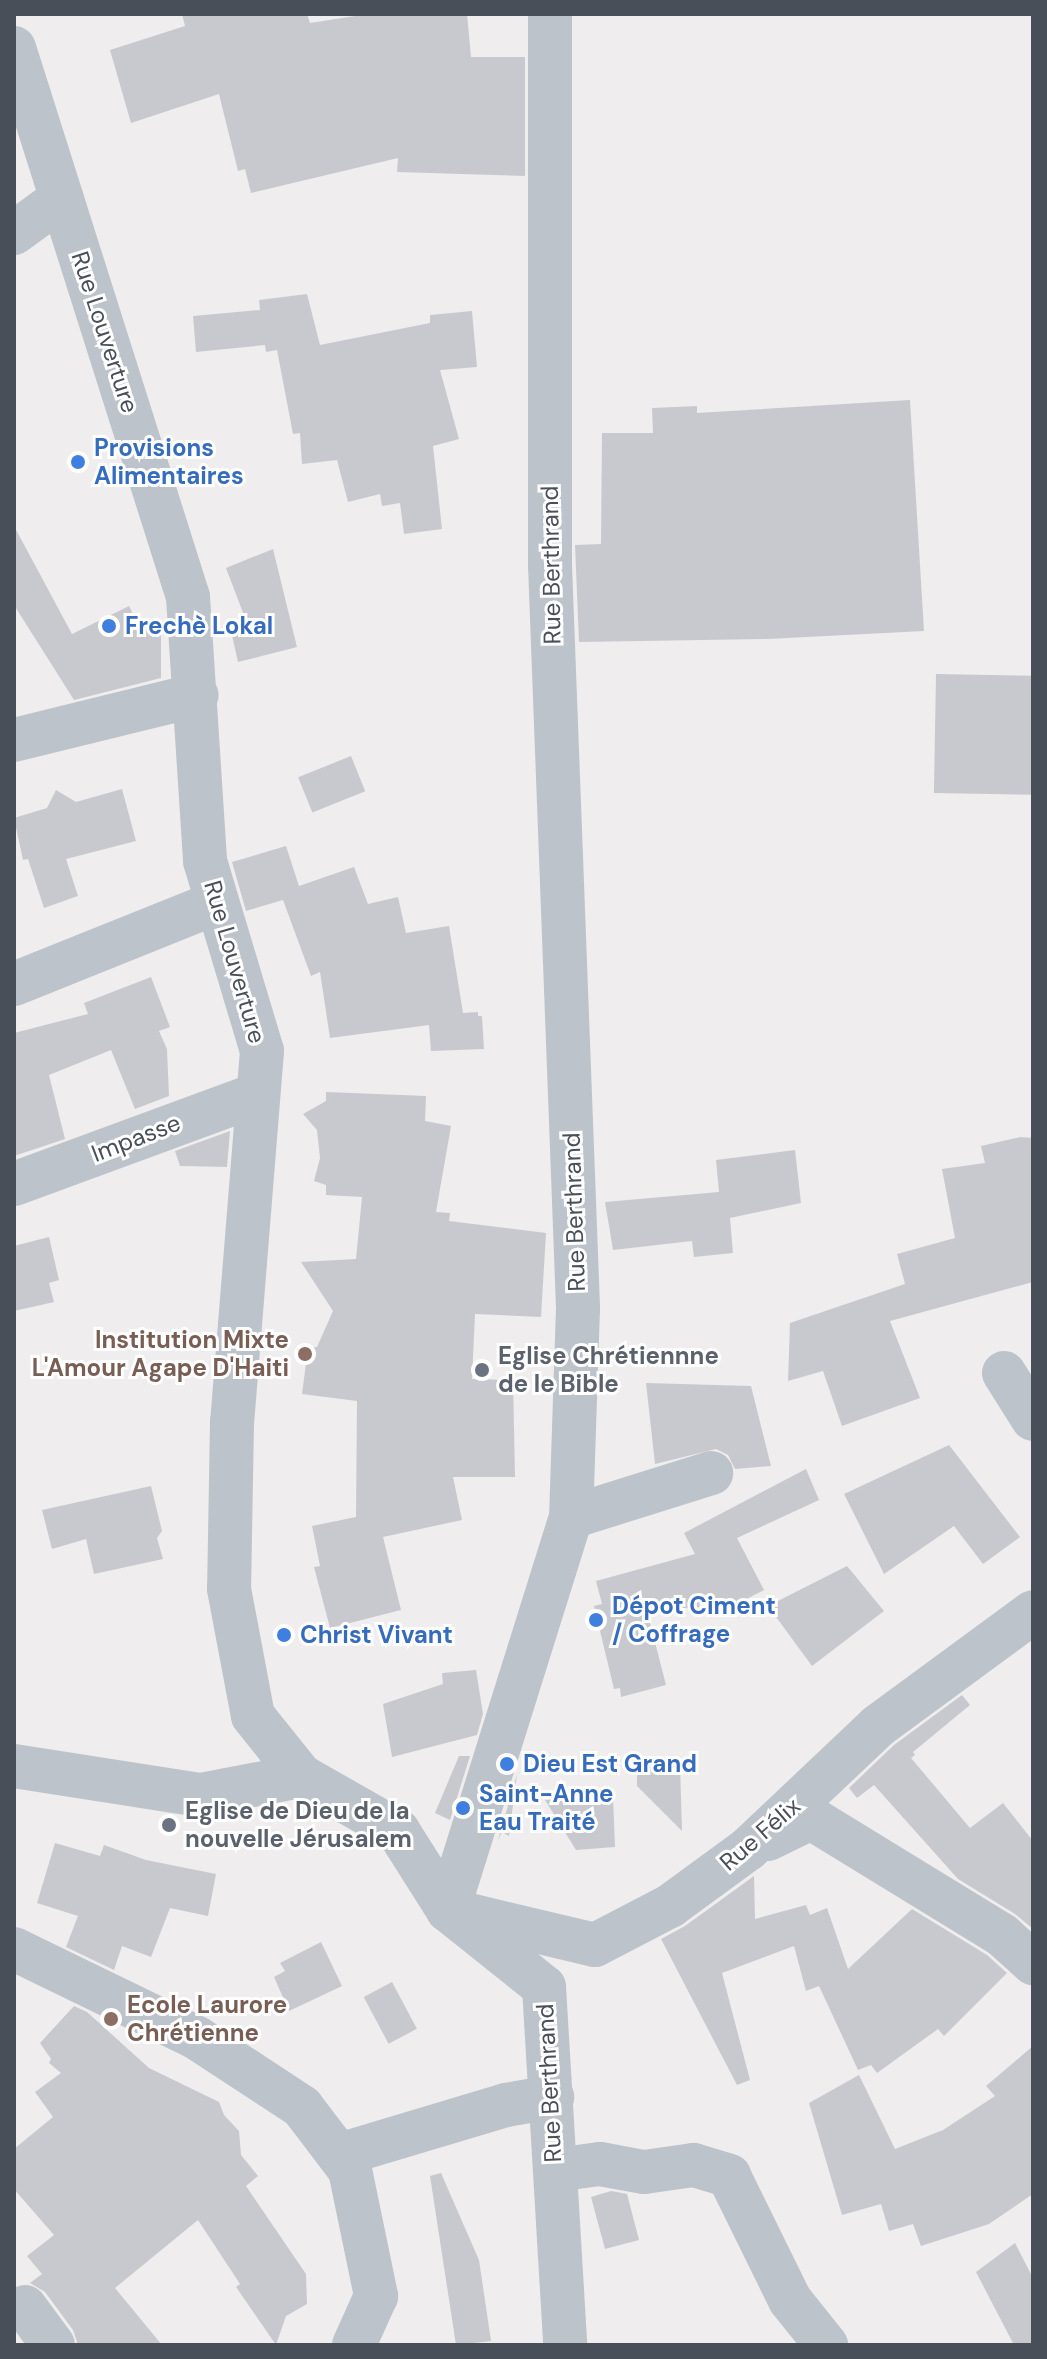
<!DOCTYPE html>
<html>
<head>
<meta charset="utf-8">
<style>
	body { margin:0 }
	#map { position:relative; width:1047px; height:2359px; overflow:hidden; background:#efeded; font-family:"DM Sans",sans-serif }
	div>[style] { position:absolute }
	.building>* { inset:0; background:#c8c9cf; transform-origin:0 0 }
	.minor>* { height:44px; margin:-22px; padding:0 22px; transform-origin:22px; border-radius:22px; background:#bdc3ca }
	.dots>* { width:22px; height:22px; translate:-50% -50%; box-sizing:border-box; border:4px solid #fff; border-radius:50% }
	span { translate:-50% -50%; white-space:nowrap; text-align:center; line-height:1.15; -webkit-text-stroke:6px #fff; paint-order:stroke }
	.street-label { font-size:24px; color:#484f58 }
	.shop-label { font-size:24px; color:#366cbe; font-weight:700 }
	.left { translate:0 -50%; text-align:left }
	.education-label { font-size:24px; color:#785e54; font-weight:700 }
	.right { translate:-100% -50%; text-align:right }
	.worship-label { font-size:24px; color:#5b616d; font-weight:700 }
	.frame { position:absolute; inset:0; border:16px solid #484f58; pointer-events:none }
</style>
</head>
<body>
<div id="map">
	<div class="building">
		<i style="clip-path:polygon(182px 14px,307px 14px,310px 23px,368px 14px,467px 14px,471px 57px,525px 57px,525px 176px,397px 172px,398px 158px,251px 193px,245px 169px,238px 171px,219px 94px,131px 123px,110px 50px,185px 26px)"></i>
		<i style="clip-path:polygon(307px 294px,320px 345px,430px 323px,430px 315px,472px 311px,477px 367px,440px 370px,459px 439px,433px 446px,442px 529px,404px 534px,400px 503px,382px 506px,380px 494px,348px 502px,337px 460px,302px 464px,300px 433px,293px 434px,277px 350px,266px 352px,265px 345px,196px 352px,193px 316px,260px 310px,259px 300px)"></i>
		<i style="clip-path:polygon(910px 400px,924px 631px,768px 639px,579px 642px,575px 545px,601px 544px,602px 433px,653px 433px,652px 408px,697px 406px,697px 413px)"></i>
		<i style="clip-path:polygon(14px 526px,72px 634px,129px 606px,135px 618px,161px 622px,161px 678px,74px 700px,14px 605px)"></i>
		<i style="clip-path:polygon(273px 549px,297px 647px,238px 662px,229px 622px,245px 618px,226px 568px)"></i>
		<i style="left:936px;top:674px;width:97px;height:119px;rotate:1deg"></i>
		<i style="left:351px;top:756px;width:38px;height:57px;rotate:68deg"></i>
		<i style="clip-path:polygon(122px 789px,136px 841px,66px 859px,78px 896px,44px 908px,28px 859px,23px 860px,14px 818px,47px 808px,56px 790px,76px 802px)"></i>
		<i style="clip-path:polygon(286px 846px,299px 886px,354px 867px,368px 904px,398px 897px,406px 933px,449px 926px,463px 1013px,478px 1012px,478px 1016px,482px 1016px,484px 1049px,431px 1051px,429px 1025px,330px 1038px,320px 972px,311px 976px,283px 900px,246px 911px,232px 862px)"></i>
		<i style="clip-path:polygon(151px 977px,170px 1027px,159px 1031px,167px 1049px,169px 1096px,135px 1109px,111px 1050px,49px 1075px,65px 1139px,14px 1156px,14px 1033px,88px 1014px,84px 1003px)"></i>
		<i style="clip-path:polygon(326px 1092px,426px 1096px,425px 1121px,451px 1126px,436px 1212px,450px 1213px,449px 1221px,546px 1233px,541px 1317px,475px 1314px,472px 1379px,513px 1380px,515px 1477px,453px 1477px,462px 1520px,383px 1537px,401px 1610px,330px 1628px,314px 1567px,320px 1566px,312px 1526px,356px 1517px,357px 1401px,302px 1394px,308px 1348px,317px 1347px,333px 1311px,301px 1262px,356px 1259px,362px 1197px,326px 1195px,326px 1185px,314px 1181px,320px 1158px,317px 1130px,303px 1114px,326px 1101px)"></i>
		<i style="clip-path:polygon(230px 1131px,227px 1167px,180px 1166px,175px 1151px)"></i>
		<i style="clip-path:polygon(1020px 1137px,1033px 1138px,1033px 1282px,890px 1321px,920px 1398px,842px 1426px,823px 1371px,788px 1381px,790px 1323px,905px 1284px,897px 1254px,955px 1238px,942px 1169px,985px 1163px,981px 1146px)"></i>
		<i style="clip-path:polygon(795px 1150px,801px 1203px,730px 1218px,733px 1253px,694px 1257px,692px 1241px,613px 1250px,605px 1202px,719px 1192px,716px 1160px)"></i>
		<i style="clip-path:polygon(49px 1237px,59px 1280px,49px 1283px,54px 1302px,14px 1311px,14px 1246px)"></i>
		<i style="clip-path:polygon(646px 1383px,751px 1386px,771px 1466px,735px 1469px,728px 1455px,716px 1449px,655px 1464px)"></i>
		<i style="clip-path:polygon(949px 1445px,1020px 1537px,983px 1564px,954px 1526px,884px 1574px,844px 1494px)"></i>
		<i style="clip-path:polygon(806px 1469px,819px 1500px,737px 1538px,764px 1590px,720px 1613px,717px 1606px,647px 1611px,666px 1685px,621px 1697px,620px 1688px,614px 1689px,594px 1606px,602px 1604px,596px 1581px,695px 1554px,684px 1533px)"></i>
		<i style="clip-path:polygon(151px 1486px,162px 1531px,157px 1538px,163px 1559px,94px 1574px,86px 1539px,52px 1549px,42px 1510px)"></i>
		<i style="clip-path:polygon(847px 1566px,884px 1611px,812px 1666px,768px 1606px)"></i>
		<i style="clip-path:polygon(476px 1670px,483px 1714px,477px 1735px,392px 1757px,383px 1704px,443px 1684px,442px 1673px)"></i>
		<i style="clip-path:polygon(962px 1695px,970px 1705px,913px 1752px,915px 1755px,911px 1758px,970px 1828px,1003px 1803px,1033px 1841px,1033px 1929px,1015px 1914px,958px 1879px,874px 1785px,857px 1798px,849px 1788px,894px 1745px)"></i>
		<i style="clip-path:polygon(459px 1756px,470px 1756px,450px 1820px,435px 1813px)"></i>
		<i style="clip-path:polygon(637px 1763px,680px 1764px,682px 1831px,637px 1786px)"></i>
		<i style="clip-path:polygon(517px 1774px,509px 1836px,502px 1832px,498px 1840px)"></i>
		<i style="clip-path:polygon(613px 1796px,615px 1847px,576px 1850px,545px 1800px)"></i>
		<i style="clip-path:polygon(55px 1843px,100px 1856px,104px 1845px,146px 1860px,216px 1874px,208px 1916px,170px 1908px,151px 1957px,122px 1946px,114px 1970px,66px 1947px,78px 1916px,37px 1903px)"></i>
		<i style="clip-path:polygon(754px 1876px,755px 1919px,806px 1905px,810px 1915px,827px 1908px,848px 1969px,912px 1909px,987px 1955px,1007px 1973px,944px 2036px,938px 2029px,877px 2073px,871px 2065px,858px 2070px,819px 1986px,806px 1991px,794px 1946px,722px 1973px,750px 2080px,737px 2085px,661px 1939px,685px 1926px)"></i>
		<i style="clip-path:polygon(321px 1942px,342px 1986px,289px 2011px,274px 1977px,285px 1971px,280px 1963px)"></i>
		<i style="left:392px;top:1982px;width:53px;height:32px;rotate:62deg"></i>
		<i style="clip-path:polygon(74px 2006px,87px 2012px,149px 2068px,219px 2102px,224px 2115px,239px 2131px,241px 2155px,258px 2176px,246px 2186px,306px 2274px,307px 2304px,286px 2316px,276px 2345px,236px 2287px,240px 2284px,198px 2220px,115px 2288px,162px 2345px,78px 2345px,73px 2330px,45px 2292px,30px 2283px,42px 2274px,27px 2256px,54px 2235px,14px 2189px,14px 2149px,53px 2117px,35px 2092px,61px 2073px,49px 2063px,51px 2059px,40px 2043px)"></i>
		<i style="clip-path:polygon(1033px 2046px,1033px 2194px,989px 2224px,921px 2246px,913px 2224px,889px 2231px,881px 2204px,842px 2215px,809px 2103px,859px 2075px,895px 2149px,943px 2130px,995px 2096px,986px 2086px)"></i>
		<i style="clip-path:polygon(441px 2173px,479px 2260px,491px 2341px,456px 2345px,430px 2176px)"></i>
		<i style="clip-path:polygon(611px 2191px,627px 2194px,639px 2240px,605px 2249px,591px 2197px)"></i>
		<i style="clip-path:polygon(1015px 2243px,1033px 2278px,1033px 2345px,1014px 2345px,976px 2272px)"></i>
	</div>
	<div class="minor">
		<i style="left:550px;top:14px;width:551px;rotate:90deg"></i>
		<i style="left:550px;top:565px;width:744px;rotate:87.84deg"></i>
		<i style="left:578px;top:1308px;width:209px;rotate:91.9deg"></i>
		<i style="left:571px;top:1517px;width:412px;rotate:107.4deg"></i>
		<i style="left:448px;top:1910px;width:123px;rotate:38.7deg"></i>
		<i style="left:544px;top:1987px;width:359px;rotate:86.6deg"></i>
		<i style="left:14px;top:48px;width:576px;rotate:72.41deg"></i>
		<i style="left:188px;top:597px;width:265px;rotate:86.3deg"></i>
		<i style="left:205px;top:861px;width:198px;rotate:73.3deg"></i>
		<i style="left:262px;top:1051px;width:372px;rotate:94.6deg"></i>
		<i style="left:232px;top:1422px;width:167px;rotate:91deg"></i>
		<i style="left:229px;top:1589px;width:129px;rotate:79.3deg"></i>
		<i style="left:253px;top:1716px;width:77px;rotate:51.3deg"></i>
		<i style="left:301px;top:1776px;width:112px;rotate:29.6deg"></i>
		<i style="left:398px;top:1831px;width:93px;rotate:57.7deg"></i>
		<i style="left:448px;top:1910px;width:151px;rotate:13.4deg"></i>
		<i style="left:595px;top:1945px;width:85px;rotate:-27.5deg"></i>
		<i style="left:670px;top:1906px;width:97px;rotate:-36.2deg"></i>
		<i style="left:748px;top:1849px;width:179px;rotate:-43.4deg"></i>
		<i style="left:878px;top:1726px;width:192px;rotate:-36.3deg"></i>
		<i style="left:14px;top:233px;width:59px;rotate:-36.1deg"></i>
		<i style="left:14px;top:740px;width:188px;rotate:-13.8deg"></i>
		<i style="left:14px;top:984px;width:217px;rotate:-21.9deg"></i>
		<i style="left:14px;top:1184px;width:260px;rotate:-20.2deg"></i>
		<i style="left:1004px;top:1373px;width:54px;rotate:57.8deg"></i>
		<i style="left:571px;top:1517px;width:147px;rotate:-17.4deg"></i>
		<i style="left:14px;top:1766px;width:188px;rotate:8.9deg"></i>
		<i style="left:200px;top:1795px;width:103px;rotate:-10.7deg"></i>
		<i style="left:768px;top:1839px;width:48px;rotate:-26deg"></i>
		<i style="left:811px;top:1818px;width:224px;rotate:31.5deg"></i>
		<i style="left:1002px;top:1935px;width:42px;rotate:42.1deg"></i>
		<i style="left:14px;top:1949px;width:203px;rotate:25.9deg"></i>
		<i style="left:197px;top:2038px;width:126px;rotate:33.3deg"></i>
		<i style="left:302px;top:2107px;width:79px;rotate:52.7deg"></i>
		<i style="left:350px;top:2170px;width:129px;rotate:78.3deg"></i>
		<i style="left:376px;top:2296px;width:54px;rotate:114.2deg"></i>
		<i style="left:339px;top:2155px;width:174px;rotate:-16.7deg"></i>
		<i style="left:506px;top:2105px;width:47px;rotate:-9.9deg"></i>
		<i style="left:555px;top:2170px;width:45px;rotate:-7.6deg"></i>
		<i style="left:600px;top:2164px;width:45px;rotate:10.3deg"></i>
		<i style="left:644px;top:2172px;width:50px;rotate:-8deg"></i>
		<i style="left:694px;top:2165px;width:37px;rotate:17deg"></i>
		<i style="left:729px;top:2176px;width:138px;rotate:63.8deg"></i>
		<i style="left:790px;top:2300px;width:58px;rotate:51.3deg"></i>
		<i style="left:25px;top:2307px;width:47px;rotate:53.6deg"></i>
	</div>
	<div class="dots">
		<i style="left:78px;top:462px;background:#3f7fe0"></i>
		<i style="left:109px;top:626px;background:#3f7fe0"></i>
		<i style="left:305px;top:1354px;background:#8d6e63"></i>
		<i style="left:482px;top:1370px;background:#6b7280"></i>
		<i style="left:596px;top:1620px;background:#3f7fe0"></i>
		<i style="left:284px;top:1635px;background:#3f7fe0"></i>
		<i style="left:507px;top:1764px;background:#3f7fe0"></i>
		<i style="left:463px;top:1808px;background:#3f7fe0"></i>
		<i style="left:169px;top:1825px;background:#6b7280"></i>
		<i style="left:111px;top:2019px;background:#8d6e63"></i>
	</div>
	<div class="street-label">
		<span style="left:105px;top:332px;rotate:72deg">Rue Louverture</span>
		<span style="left:551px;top:565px;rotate:-91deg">Rue Berthrand</span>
		<span style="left:235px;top:962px;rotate:74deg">Rue Louverture</span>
		<span style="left:136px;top:1138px;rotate:-21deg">Impasse</span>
		<span style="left:574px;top:1212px;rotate:-92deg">Rue Berthrand</span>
		<span style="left:760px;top:1834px;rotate:-41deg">Rue Félix</span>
		<span style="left:549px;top:2083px;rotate:-93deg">Rue Berthrand</span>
	</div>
	<div class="shop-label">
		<span class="left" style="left:94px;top:462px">Provisions<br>Alimentaires</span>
		<span class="left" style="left:125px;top:626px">Frechè Lokal</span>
		<span class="left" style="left:612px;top:1620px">Dépot Ciment<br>/ Coffrage</span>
		<span class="left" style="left:300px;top:1635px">Christ Vivant</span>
		<span class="left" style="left:523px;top:1764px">Dieu Est Grand</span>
		<span class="left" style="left:479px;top:1808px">Saint-Anne<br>Eau Traité</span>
	</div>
	<div class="education-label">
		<span class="right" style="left:289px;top:1354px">Institution Mixte<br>L'Amour Agape D'Haiti</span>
		<span class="left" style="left:127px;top:2019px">Ecole Laurore<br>Chrétienne</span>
	</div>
	<div class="worship-label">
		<span class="left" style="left:498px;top:1370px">Eglise Chrétiennne<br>de le Bible</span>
		<span class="left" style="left:185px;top:1825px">Eglise de Dieu de la<br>nouvelle Jérusalem</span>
	</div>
	<div class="frame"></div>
</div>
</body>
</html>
